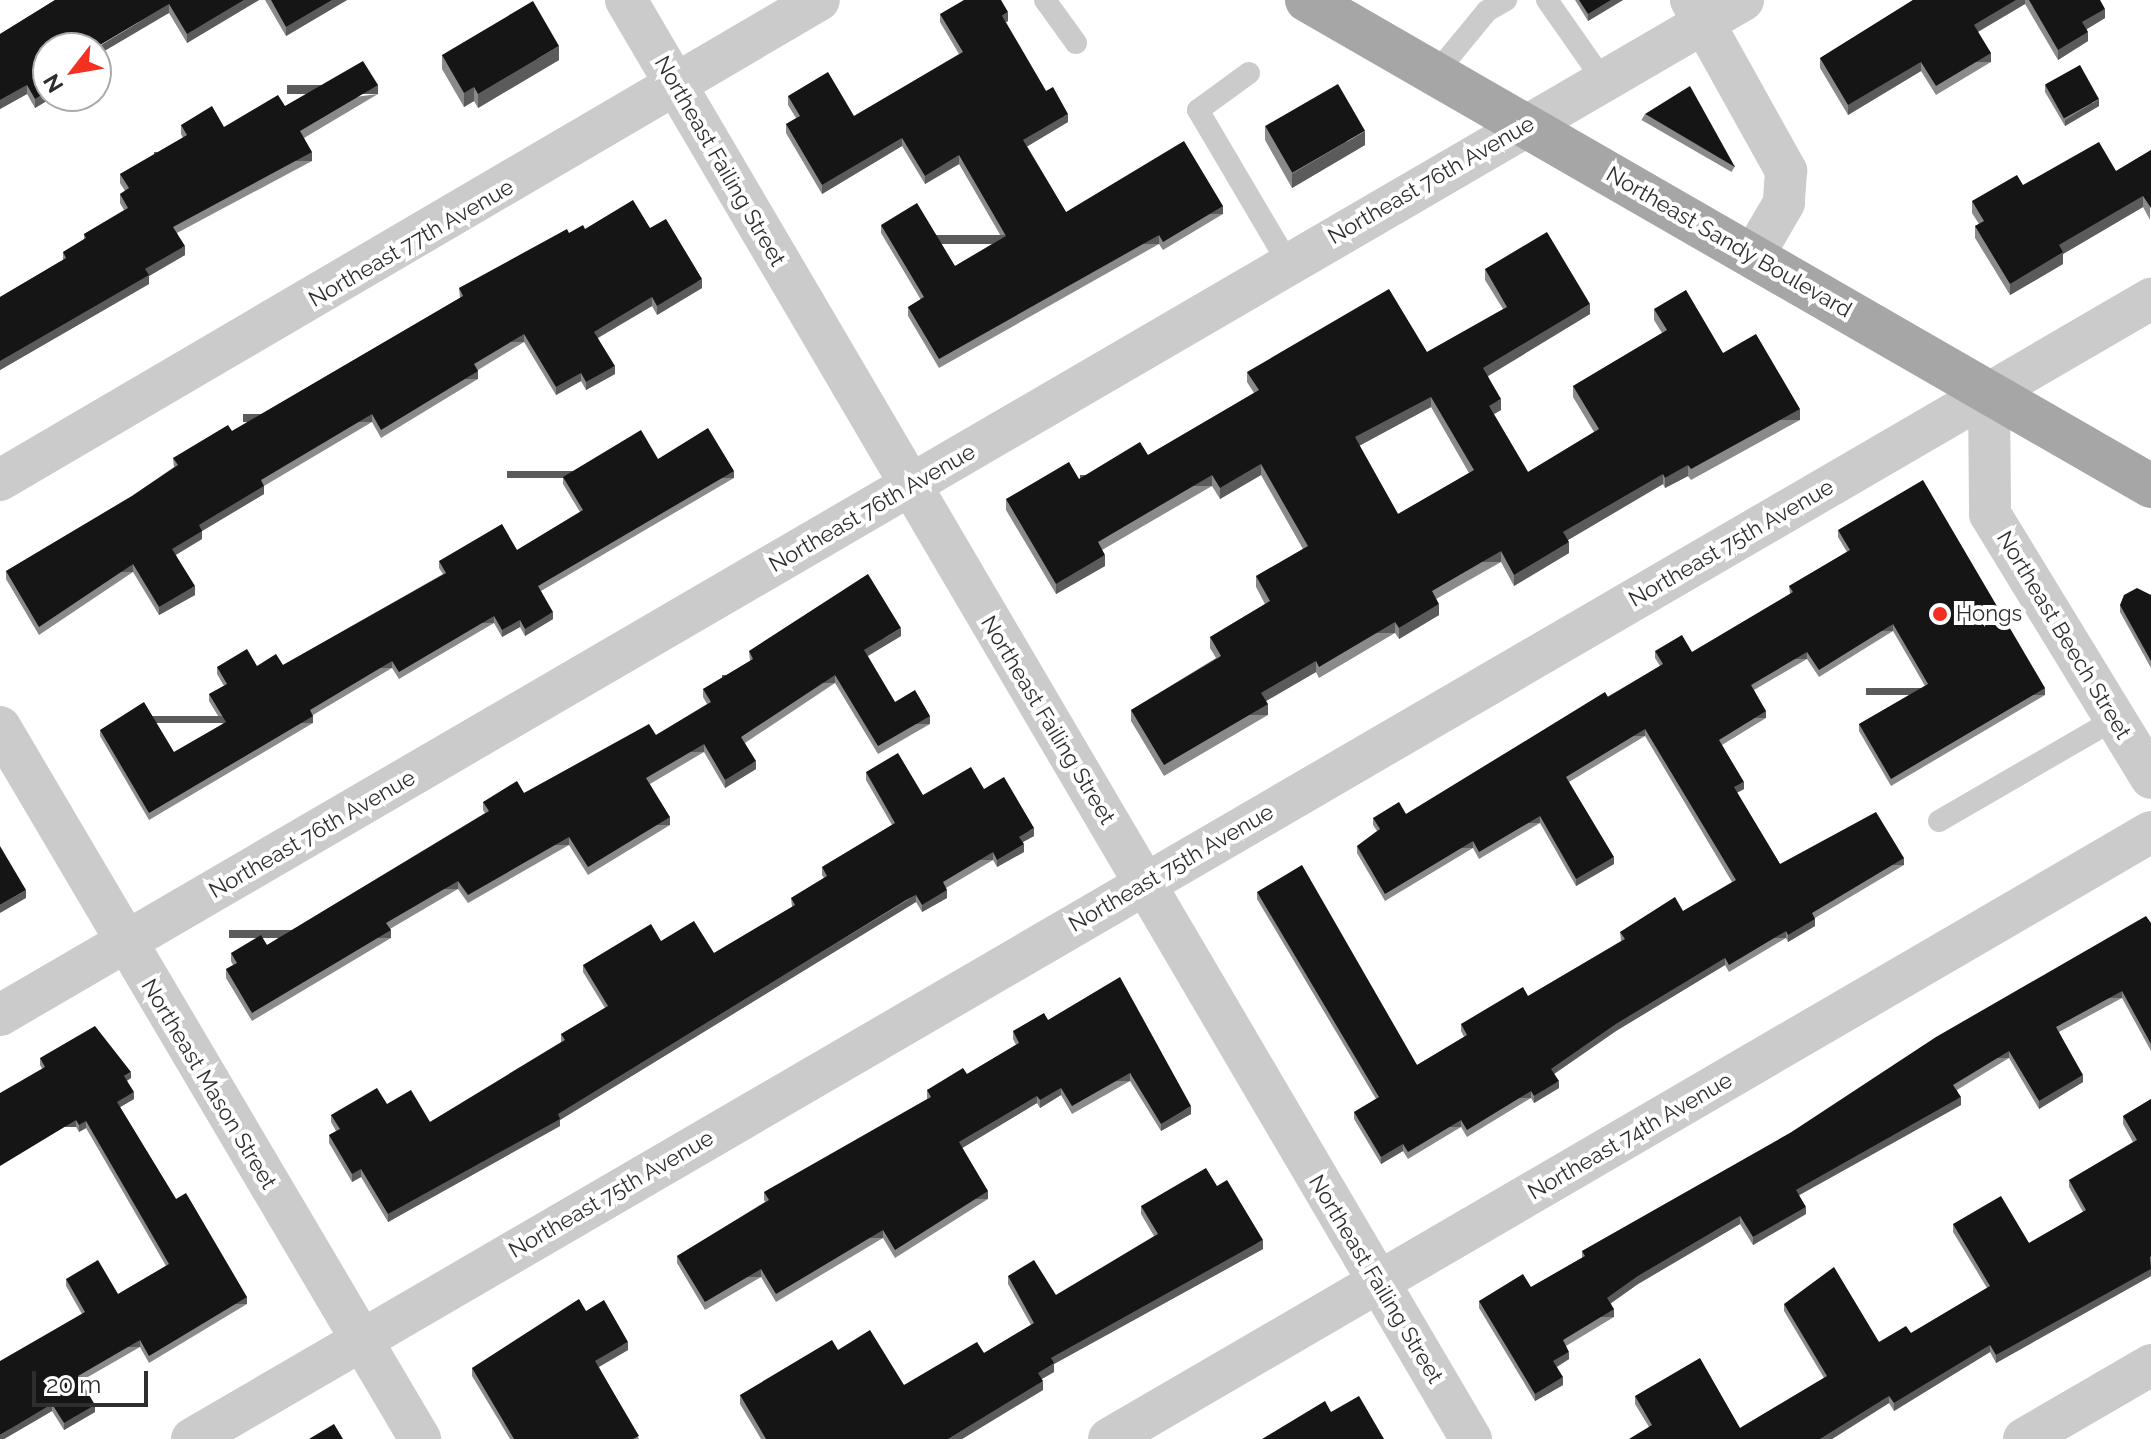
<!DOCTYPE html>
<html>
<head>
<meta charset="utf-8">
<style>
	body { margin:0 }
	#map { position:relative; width:2151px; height:1439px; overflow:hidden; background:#fff; font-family:Raleway,sans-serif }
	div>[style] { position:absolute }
	.lane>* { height:22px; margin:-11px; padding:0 11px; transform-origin:11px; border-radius:11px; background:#cbcbcb }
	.street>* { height:42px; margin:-21px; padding:0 21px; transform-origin:21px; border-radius:21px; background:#cbcbcb }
	.primary>* { height:44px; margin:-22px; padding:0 22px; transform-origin:22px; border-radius:22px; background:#a6a6a6 }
	.wall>* { inset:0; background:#8a8a8a; transform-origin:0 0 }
	.shaded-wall>* { inset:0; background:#5b5b5b; transform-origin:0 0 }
	.building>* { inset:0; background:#151515; transform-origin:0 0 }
	.dots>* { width:22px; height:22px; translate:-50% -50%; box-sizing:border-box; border:4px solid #fff; border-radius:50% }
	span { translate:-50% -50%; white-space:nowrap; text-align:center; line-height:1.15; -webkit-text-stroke:8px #fff; paint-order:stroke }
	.street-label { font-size:22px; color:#2e2e2e }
	.poi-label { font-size:22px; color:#2e2e2e }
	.left { translate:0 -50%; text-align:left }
	.north { position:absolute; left:32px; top:32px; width:80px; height:80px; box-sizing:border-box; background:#fff; border:2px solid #ababab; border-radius:50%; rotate:239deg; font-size:22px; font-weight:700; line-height:32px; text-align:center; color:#2e2e2e }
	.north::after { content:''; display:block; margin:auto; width:28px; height:36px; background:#f33022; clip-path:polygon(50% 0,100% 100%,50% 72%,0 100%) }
	.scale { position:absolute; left:32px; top:1371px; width:116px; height:36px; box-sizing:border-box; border:4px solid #2e2e2e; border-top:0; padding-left:10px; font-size:24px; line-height:28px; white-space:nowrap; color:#2e2e2e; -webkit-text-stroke:6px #fff; paint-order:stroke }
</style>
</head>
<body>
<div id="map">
	<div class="lane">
		<i style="left:1045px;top:0;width:53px;rotate:54.2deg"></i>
		<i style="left:1547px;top:0;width:98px;rotate:55deg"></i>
		<i style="left:1249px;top:73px;width:63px;rotate:144deg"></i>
		<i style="left:1198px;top:110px;width:178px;rotate:59.5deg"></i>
		<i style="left:1436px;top:73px;width:80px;rotate:-50.6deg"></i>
		<i style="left:1487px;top:11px;width:22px;rotate:-30deg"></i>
		<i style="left:1939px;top:821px;width:203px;rotate:-30.1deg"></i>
	</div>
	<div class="street">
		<i style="left:626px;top:0;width:1669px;rotate:59.58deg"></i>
		<i style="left:1691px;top:0;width:196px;rotate:60.9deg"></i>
		<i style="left:1786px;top:171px;width:32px;rotate:94deg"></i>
		<i style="left:1784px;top:203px;width:61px;rotate:120.3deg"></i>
		<i style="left:1989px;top:393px;width:121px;rotate:89.5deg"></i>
		<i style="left:1990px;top:514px;width:309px;rotate:58.6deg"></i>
		<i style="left:0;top:480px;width:949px;rotate:-30.37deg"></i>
		<i style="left:0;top:727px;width:827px;rotate:59.46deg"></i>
		<i style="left:0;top:1015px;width:2017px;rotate:-30.21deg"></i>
		<i style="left:192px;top:1439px;width:2267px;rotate:-30.2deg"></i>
		<i style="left:1109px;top:1439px;width:1206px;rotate:-30.22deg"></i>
		<i style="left:2024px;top:1439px;width:147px;rotate:-30.2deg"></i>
	</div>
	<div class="primary">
		<i style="left:1307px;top:0;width:974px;rotate:29.93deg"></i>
	</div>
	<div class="wall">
		<i style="clip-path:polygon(55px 0,259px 0,187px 43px,169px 13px,48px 48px,48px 96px,55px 96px,35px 108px,27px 94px,0 109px,0 34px)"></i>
		<i style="clip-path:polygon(265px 0,347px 0,286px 36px)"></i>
		<i style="clip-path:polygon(1575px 0,1623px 0,1588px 21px)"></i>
		<i style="clip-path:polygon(1913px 0,2100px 0,2105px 18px,2087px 29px,2088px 41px,2058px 60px,2025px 4px,1978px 32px,1991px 62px,1936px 95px,1921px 71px,1848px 115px,1820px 68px,1820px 58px)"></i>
		<i style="clip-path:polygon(940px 14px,1008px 21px,1006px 22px,1046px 91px,1068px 122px,1027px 146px,1066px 212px,1223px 214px,1163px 250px,1159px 244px,939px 368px,908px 316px,908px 307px,921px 300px,881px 233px,881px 225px,955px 266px,1002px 238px,959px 164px,925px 184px,902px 146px,822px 194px,786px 133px,786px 124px,796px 118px,788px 105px,788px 96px,854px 116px,959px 54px,940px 22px)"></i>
		<i style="clip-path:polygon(442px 55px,559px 60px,478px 108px,474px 101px,464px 107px,442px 69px)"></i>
		<i style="clip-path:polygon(2045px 85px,2099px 106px,2065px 126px,2045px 92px)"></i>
		<i style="clip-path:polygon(378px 94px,304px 138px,312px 161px,177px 233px,185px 255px,149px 276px,149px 284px,0 370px,0 297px,63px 260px,63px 252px,84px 239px,84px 234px,124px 210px,120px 203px,120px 194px,125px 191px,120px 183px,120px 174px,183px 138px,181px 134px,181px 125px,224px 127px,285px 106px)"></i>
		<i style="left:1645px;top:114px;width:104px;height:7px;rotate:30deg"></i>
		<i style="clip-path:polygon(1265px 126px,1365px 145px,1292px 188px,1265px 140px)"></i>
		<i style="clip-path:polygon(2151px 150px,2150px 220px,2143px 207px,2063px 254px,2063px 264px,2010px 295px,1975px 238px,1975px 226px,1979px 224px,1972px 213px,1972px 201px,2023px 185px,2116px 171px)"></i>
		<i style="clip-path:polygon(650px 228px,702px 288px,657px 315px,652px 306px,598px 338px,615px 374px,586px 390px,581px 381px,556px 395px,524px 342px,478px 370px,478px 379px,381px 438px,372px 422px,264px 486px,264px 494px,202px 531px,202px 539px,176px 555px,195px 595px,159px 615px,133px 572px,39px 635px,6px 579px,6px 571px,132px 496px,174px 467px,173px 458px,232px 431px,460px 298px,459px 288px,569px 233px,585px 229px)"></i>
		<i style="clip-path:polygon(evenodd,1485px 269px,1590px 314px,1488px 376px,1501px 410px,1494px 414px,1528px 472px,1594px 432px,1573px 397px,1573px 386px,1662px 333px,1654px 320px,1654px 309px,1723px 353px,1800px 420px,1691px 480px,1688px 476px,1665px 488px,1663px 484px,1568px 540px,1569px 553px,1514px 586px,1501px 562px,1436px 599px,1439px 615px,1399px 639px,1395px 633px,1319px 678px,1316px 672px,1266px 701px,1268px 715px,1164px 776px,1131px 721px,1131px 710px,1216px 658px,1210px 648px,1210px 637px,1265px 604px,1256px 587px,1256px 576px,1303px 549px,1261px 475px,1220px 499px,1212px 486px,1102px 550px,1105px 566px,1056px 594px,1006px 510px,1006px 499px,1079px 479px,1148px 455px,1254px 393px,1247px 382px,1247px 372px,1427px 352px,1503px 309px,1485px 280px,1485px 269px,1431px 407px,1469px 473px,1398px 514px,1359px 446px,1431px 407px)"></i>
		<i style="clip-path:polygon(658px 459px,734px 478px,541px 591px,553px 619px,525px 636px,520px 627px,502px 637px,494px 623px,399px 679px,392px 668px,313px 715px,313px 723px,149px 820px,100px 736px,100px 730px,174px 752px,223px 724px,209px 701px,209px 694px,224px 686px,217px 674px,217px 667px,283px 665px,443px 574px,439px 568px,439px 561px,517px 550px,580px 512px,563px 484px,563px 477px)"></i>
		<i style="clip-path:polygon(1838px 530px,2045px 695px,1891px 786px,1859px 731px,1859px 724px,1925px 686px,1893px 631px,1819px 677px,1807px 659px,1754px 690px,1766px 718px,1722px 745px,1744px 789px,1737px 793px,1780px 864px,1904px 865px,1815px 918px,1815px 926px,1788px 942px,1786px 938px,1729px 972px,1725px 965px,1616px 1031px,1554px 1074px,1559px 1088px,1534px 1103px,1531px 1098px,1467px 1137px,1461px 1127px,1408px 1159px,1403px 1151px,1381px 1164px,1354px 1119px,1354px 1112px,1376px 1099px,1257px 899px,1257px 892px,1417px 1065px,1464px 1037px,1461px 1031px,1461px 1024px,1528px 996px,1621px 941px,1620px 932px,1683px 911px,1732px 882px,1645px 736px,1569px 782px,1614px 864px,1576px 886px,1540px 823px,1479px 859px,1473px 848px,1385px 901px,1357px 853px,1357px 846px,1377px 831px,1373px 825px,1373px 818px,1406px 814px,1660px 666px,1655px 658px,1655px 651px,1692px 652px,1790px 594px,1789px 586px,1847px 552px,1838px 537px)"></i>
		<i style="clip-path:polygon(2151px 595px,2151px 668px,2120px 612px,2120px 605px)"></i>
		<i style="clip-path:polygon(901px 636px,868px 656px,895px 702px,930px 724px,878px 754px,835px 683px,745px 743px,756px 769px,725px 788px,704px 752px,650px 784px,670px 825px,588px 875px,569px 845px,468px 903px,458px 889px,390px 929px,391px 938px,252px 1021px,226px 978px,226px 969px,233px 965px,231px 961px,231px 953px,267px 945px,485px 813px,483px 810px,483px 802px,524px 793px,656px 735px,707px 704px,703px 697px,703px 689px,750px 661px,749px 651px)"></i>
		<i style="clip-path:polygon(866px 772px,923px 795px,984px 789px,1034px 836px,1023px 842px,1024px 852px,997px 867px,993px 860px,946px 888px,947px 898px,922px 912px,916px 902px,906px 908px,560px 1120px,560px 1126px,388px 1222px,361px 1177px,352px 1182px,329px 1143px,329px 1135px,336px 1131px,331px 1122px,331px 1115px,387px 1104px,430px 1122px,561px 1042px,561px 1034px,605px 1008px,583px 972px,583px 965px,661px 941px,714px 953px,792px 907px,791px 898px,824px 878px,822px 875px,822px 867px,892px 825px,866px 780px)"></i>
		<i style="clip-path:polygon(2151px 923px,2151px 1051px,2122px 998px,2059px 1032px,2083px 1082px,2039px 1109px,2009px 1058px,1957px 1090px,1961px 1105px,1799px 1195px,1806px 1214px,1753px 1245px,1740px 1224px,1638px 1284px,1611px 1303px,1614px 1317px,1566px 1346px,1569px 1359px,1557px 1367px,1563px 1385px,1535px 1401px,1479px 1308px,1479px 1301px,1531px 1287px,1582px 1258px,1582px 1251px,1790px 1133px)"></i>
		<i style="clip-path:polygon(1048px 1020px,1191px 1114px,1161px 1131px,1130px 1081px,1072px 1114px,1061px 1095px,1040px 1108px,1037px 1103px,962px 1148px,988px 1199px,895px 1258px,883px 1238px,776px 1302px,761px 1277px,705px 1310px,677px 1263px,677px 1256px,765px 1202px,764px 1200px,764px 1192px,927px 1099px,927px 1090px,967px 1074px,1016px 1045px,1013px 1039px,1013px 1031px)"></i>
		<i style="clip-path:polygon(40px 1058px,131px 1078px,127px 1081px,134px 1099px,120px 1107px,176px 1199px,247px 1304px,149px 1363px,140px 1347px,81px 1381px,95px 1412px,64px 1430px,52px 1411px,4px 1439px,82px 1314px,66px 1286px,66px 1279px,118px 1294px,166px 1266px,86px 1128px,79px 1132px,40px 1065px)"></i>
		<i style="clip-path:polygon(2151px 1099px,2151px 1276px,1996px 1363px,1990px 1352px,1894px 1411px,1889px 1403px,1832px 1439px,1649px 1427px,1635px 1404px,1635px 1396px,1740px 1428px,1824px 1378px,1784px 1311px,1784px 1304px,1879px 1342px,1911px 1333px,1987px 1288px,1953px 1232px,1953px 1224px,2029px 1243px,2083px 1212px,2069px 1187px,2069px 1180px,2133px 1142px,2123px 1124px,2123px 1116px)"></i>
		<i style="clip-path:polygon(1217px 1186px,1263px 1249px,1054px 1364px,1054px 1372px,1042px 1379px,1043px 1390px,962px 1439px,761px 1439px,740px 1404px,740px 1395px,838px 1350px,904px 1385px,984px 1353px,1031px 1325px,1008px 1284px,1008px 1276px,1056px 1295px,1154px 1236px,1141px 1214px,1141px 1206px)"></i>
		<i style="clip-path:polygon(586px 1311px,628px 1350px,599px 1367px,639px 1439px,510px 1439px,472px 1376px,472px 1368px)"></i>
	</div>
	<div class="shaded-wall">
		<i style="clip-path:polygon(244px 0,259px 0,187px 43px,187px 34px)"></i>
		<i style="clip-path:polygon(332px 0,347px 0,286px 36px,286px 27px)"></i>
		<i style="clip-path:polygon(1611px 0,1623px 0,1588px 21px,1588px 14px)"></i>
		<i style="clip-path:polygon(2016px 0,2025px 0,2025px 4px,1974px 34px,1974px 25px)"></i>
		<i style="clip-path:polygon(169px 4px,169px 13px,96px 56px,96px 48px)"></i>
		<i style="clip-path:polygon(2105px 9px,2105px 18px,2082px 32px,2082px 22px)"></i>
		<i style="clip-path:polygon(1008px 12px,1008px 21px,1002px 24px,1002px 16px)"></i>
		<i style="clip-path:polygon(2088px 32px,2088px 41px,2058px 60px,2058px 50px)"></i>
		<i style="clip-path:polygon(559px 46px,559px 60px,478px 108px,478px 94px)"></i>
		<i style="left:1991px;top:53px;width:9px;height:64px;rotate:90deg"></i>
		<i style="clip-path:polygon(1921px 62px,1921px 71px,1848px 115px,1848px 105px)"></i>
		<i style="clip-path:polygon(27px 85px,27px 94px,0 109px,0 100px)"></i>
		<i style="left:378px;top:85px;width:9px;height:91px;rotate:90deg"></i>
		<i style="clip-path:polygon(474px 87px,474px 101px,464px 107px,464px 93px)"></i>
		<i style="clip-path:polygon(48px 91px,48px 96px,55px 96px,35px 108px,35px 99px)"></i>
		<i style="clip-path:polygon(2099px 99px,2099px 106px,2065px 126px,2065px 120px)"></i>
		<i style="clip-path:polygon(1068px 114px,1068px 122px,1023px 149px,1023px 140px)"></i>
		<i style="clip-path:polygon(1365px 131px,1365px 145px,1292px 188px,1292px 174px)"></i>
		<i style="clip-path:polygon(902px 138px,902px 146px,822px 194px,822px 185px)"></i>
		<i style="left:312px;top:152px;width:9px;height:158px;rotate:90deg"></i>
		<i style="clip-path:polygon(959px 155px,959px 164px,925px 184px,925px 176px)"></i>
		<i style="clip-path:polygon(2143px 196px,2143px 207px,2063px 254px,2063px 264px,2010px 295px,2010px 284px,2059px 245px)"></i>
		<i style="left:1223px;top:206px;width:8px;height:70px;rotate:90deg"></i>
		<i style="left:1159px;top:235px;width:9px;height:253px;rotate:90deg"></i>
		<i style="clip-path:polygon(185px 246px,185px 255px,149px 276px,149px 284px,0 370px,0 361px,145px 269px)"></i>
		<i style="clip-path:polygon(702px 279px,702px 288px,657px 315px,657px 306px)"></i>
		<i style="clip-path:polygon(652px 297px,652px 306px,594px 340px,594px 332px)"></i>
		<i style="clip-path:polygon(1590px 304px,1590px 314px,1483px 379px,1483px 368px)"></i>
		<i style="left:524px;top:334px;width:8px;height:58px;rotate:90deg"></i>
		<i style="clip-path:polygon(615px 366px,615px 374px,586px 390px,586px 382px)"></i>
		<i style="left:478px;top:371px;width:8px;height:114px;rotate:90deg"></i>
		<i style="clip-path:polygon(581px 373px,581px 381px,556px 395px,556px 387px)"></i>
		<i style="clip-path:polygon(1431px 397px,1431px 407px,1355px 448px,1355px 437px)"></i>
		<i style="clip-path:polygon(1501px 399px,1501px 410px,1489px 417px,1489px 406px)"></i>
		<i style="left:1800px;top:409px;width:11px;height:124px;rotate:90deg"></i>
		<i style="left:372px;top:414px;width:8px;height:129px;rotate:90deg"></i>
		<i style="clip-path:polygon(1261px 464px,1261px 475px,1220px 499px,1220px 488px)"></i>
		<i style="clip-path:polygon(1688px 465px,1688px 476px,1665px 488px,1665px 478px)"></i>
		<i style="left:734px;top:471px;width:7px;height:227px;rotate:90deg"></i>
		<i style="clip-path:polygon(1663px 474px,1663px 484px,1563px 543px,1563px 532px)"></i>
		<i style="left:1212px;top:475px;width:11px;height:132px;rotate:90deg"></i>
		<i style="clip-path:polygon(264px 486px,264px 494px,202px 531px,202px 539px,172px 557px,172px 549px,199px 525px)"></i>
		<i style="clip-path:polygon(1569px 542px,1569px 553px,1514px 586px,1514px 575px)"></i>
		<i style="left:1501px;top:551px;width:11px;height:80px;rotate:90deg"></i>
		<i style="clip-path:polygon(1105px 555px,1105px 566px,1056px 594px,1056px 584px)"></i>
		<i style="left:133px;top:564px;width:8px;height:113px;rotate:90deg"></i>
		<i style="clip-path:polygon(195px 586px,195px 595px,159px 615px,159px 607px)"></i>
		<i style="clip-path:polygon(1439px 604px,1439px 615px,1399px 639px,1399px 628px)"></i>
		<i style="clip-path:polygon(553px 612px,553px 619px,525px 636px,525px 629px)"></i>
		<i style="left:494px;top:616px;width:7px;height:110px;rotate:90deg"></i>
		<i style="clip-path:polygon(520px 620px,520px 627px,502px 637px,502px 630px)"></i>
		<i style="left:1395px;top:622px;width:11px;height:88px;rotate:90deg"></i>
		<i style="left:1893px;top:624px;width:7px;height:87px;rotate:90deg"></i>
		<i style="clip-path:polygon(901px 628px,901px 636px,864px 658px,864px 650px)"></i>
		<i style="left:1807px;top:652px;width:7px;height:65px;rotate:90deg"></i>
		<i style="left:392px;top:661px;width:7px;height:96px;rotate:90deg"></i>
		<i style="clip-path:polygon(1316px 661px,1316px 672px,1261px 704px,1261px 693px)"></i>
		<i style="left:835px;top:675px;width:8px;height:113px;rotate:90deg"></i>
		<i style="left:2045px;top:688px;width:7px;height:179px;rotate:90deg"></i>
		<i style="left:1268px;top:704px;width:11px;height:121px;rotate:90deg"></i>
		<i style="left:1766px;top:711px;width:7px;height:55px;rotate:90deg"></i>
		<i style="left:313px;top:716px;width:7px;height:191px;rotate:90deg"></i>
		<i style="left:930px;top:716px;width:8px;height:60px;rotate:90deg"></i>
		<i style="left:1645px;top:729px;width:7px;height:92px;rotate:90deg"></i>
		<i style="left:704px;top:744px;width:8px;height:67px;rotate:90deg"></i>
		<i style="clip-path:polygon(756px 761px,756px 769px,725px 788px,725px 780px)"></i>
		<i style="clip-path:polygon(1744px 782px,1744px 789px,1734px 794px,1734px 787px)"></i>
		<i style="left:1540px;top:816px;width:7px;height:71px;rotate:90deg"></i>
		<i style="left:670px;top:817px;width:8px;height:96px;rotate:90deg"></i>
		<i style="clip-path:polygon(1034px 828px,1034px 836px,1019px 844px,1019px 837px)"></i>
		<i style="left:569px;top:837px;width:8px;height:116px;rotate:90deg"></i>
		<i style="left:1473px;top:841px;width:7px;height:103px;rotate:90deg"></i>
		<i style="clip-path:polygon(1024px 844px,1024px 852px,997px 867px,997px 860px)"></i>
		<i style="left:993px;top:852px;width:8px;height:58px;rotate:90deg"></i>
		<i style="clip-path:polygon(1614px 857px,1614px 864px,1576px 886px,1576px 879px)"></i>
		<i style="left:1904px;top:858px;width:7px;height:107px;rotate:90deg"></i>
		<i style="left:458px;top:881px;width:8px;height:83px;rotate:90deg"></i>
		<i style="clip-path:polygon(26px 890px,26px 898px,0 913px,0 905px)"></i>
		<i style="clip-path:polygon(947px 890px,947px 898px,922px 912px,922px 905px)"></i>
		<i style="clip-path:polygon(916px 895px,916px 902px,560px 1120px,560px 1126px,388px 1222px,388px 1214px)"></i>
		<i style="clip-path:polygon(1815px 919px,1815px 926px,1788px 942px,1788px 935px)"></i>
		<i style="left:391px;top:930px;width:8px;height:162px;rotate:90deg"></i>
		<i style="left:1786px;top:931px;width:7px;height:66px;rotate:90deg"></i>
		<i style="clip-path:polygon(1725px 958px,1725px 965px,1616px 1031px,1551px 1076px,1551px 1069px,1616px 1024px)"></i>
		<i style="left:2122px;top:991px;width:7px;height:75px;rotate:90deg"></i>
		<i style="left:2009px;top:1051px;width:7px;height:66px;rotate:90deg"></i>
		<i style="clip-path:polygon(131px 1072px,131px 1078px,124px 1082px,124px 1076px)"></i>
		<i style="left:1130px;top:1073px;width:8px;height:67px;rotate:90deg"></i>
		<i style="clip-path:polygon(2083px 1075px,2083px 1082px,2039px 1109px,2039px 1101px)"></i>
		<i style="clip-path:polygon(1559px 1081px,1559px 1088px,1534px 1103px,1534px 1096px)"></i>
		<i style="clip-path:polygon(1061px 1088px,1061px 1095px,1040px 1108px,1040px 1100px)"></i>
		<i style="left:1531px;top:1091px;width:7px;height:75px;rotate:90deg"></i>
		<i style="clip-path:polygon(134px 1092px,134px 1099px,117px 1109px,117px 1102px)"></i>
		<i style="clip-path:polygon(1037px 1096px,1037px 1103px,959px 1150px,959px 1142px)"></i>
		<i style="clip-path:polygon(1961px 1097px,1961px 1105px,1796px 1197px,1796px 1190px)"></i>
		<i style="clip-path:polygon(1191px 1106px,1191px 1114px,1161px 1131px,1161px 1124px)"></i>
		<i style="left:76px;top:1120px;width:7px;height:89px;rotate:90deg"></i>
		<i style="left:1461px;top:1120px;width:7px;height:62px;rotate:90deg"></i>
		<i style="clip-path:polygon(86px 1121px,86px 1128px,79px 1132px,79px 1125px)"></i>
		<i style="clip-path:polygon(1403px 1144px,1403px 1151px,1381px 1164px,1381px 1157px)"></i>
		<i style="clip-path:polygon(361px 1169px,361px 1177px,352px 1182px,352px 1174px)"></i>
		<i style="left:988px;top:1191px;width:8px;height:110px;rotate:90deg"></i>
		<i style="clip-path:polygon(1806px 1207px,1806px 1214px,1753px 1245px,1753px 1237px)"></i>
		<i style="clip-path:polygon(1740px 1216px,1740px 1224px,1638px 1284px,1607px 1306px,1607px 1298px,1638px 1276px)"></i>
		<i style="left:883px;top:1230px;width:8px;height:125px;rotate:90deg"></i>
		<i style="clip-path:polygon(1263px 1240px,1263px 1249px,1054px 1364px,1054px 1372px,1038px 1381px,1038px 1373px,1051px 1358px)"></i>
		<i style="left:761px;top:1269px;width:8px;height:65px;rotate:90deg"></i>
		<i style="clip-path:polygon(2151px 1269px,2151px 1276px,1996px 1363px,1996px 1355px)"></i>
		<i style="left:247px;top:1297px;width:7px;height:114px;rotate:90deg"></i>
		<i style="left:1614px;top:1309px;width:8px;height:60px;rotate:90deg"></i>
		<i style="left:140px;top:1340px;width:7px;height:72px;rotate:90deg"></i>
		<i style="clip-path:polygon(628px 1342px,628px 1350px,595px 1369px,595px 1361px)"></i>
		<i style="clip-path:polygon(1990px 1345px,1990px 1352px,1894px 1411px,1894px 1403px)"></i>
		<i style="clip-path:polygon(1569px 1352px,1569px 1359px,1553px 1369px,1553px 1361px)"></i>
		<i style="clip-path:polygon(1563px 1377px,1563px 1385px,1535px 1401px,1535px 1394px)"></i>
		<i style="clip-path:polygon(1043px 1381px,1043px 1390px,962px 1439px,948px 1439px)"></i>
		<i style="clip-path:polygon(1889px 1396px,1889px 1403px,1832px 1439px,1820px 1439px)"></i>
		<i style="clip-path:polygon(52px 1404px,52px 1411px,4px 1439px,0 1439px,0 1435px)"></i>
		<i style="clip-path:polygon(95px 1405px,95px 1412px,64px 1430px,64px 1423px)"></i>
	</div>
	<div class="building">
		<i style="clip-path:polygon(55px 0,244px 0,187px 34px,169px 4px,95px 48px,48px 48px,48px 91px,35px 99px,27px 85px,0 100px,0 34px)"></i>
		<i style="clip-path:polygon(271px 0,332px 0,286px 27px)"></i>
		<i style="clip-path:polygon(964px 0,1001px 0,1008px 12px,1002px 16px,1046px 91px,1053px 87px,1068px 114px,1023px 140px,1066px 212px,1184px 141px,1223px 206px,1163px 242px,1159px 235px,939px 359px,908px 307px,924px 297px,881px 225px,917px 203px,955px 266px,1006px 236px,959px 155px,925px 176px,902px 138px,822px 185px,786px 124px,800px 116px,788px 96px,828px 72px,854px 116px,963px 52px,940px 14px)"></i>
		<i style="clip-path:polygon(1579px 0,1611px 0,1588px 14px)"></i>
		<i style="clip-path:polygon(1913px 0,2016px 0,1974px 25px,1991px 53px,1936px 86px,1921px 62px,1848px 105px,1820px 58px)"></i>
		<i style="clip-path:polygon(2029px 0,2100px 0,2105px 9px,2082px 22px,2088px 32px,2058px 50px)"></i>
		<i style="clip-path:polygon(533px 1px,559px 46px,478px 94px,474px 87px,464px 93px,442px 55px)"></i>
		<i style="clip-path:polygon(363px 61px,378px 85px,300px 131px,312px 152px,173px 227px,185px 246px,145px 269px,149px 275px,0 361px,0 297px,66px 258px,63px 252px,86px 238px,84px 234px,128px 208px,120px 194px,129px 188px,120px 174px,187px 135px,181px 125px,212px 106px,224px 127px,278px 95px,285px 106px)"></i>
		<i style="left:2080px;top:65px;width:39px;height:40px;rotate:61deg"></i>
		<i style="left:1338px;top:84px;width:54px;height:84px;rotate:60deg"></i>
		<i style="clip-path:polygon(1690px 86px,1735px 167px,1645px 114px)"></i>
		<i style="clip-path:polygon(2099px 142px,2116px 171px,2151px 150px,2151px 208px,2143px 196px,2059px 245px,2063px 252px,2010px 284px,1975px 226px,1984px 221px,1972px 201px,2017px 175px,2023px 185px)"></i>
		<i style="clip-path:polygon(633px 200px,650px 228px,666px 219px,702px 279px,657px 306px,652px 297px,594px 332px,615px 366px,586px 382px,581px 373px,556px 387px,524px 334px,474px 364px,478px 371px,381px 430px,372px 414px,261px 480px,264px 486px,199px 525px,202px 531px,172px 549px,195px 586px,159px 607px,133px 564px,39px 627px,6px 571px,132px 496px,178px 465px,173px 458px,228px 425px,232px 431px,463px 296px,459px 288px,567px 229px,569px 233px,583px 225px,585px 229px)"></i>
		<i style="clip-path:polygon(evenodd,1547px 232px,1590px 304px,1483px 368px,1501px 399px,1489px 406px,1528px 472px,1599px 429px,1573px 386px,1667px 330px,1654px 309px,1686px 290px,1723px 353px,1756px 334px,1800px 409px,1691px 469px,1688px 465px,1665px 478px,1663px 474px,1563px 532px,1569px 542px,1514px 575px,1501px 551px,1432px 591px,1439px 604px,1399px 628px,1395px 622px,1319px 667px,1316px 661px,1261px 693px,1268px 704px,1164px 765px,1131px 710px,1221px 656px,1210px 637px,1270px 601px,1256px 576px,1308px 546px,1261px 464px,1220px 488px,1212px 475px,1098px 542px,1105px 555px,1056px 584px,1006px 499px,1069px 462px,1079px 479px,1140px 442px,1148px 455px,1259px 390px,1247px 372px,1389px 289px,1427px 352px,1507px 307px,1485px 269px,1547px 232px,1431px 397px,1474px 470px,1398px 514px,1355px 437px,1431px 397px)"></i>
		<i style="clip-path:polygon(708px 428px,734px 471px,538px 586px,553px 612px,525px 629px,520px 620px,502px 630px,494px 616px,399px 672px,392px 661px,310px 710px,313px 716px,149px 813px,100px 730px,144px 702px,174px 752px,226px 722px,209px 694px,227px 684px,217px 667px,247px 649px,257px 666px,276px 654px,283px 665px,446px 573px,439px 561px,502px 524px,517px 550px,583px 510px,563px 477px,641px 430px,658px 459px)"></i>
		<i style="clip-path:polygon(1923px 480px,2045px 688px,1891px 779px,1859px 724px,1928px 684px,1893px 624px,1819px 670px,1807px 652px,1751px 685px,1766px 711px,1719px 740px,1744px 782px,1734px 787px,1780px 864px,1876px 812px,1904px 858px,1812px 913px,1815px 919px,1788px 935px,1786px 931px,1729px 965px,1725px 958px,1616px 1024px,1551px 1069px,1559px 1081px,1534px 1096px,1531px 1091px,1467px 1130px,1461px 1120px,1408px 1152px,1403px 1144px,1381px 1157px,1354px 1112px,1379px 1097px,1257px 892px,1302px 865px,1417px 1065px,1467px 1035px,1461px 1024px,1523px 987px,1528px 996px,1625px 939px,1620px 932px,1675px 897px,1683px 911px,1736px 880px,1645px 729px,1566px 777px,1614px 857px,1576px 879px,1540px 816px,1479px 852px,1473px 841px,1385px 894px,1357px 846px,1380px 829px,1373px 818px,1399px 802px,1406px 814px,1605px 692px,1608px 697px,1663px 664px,1655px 651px,1682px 635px,1692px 652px,1793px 592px,1789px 586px,1850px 550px,1838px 530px)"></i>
		<i style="clip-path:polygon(868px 574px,901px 628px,864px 650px,895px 702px,915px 690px,930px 716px,878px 746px,835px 675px,741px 737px,756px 761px,725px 780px,704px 744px,646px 778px,670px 817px,588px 867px,569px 837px,468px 895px,458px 881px,386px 923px,391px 930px,252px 1013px,226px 969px,237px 963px,231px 953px,261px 935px,267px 945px,489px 811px,483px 802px,517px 781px,524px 793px,649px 724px,656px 735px,711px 702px,703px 689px,753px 659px,749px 651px)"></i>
		<i style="clip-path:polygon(2137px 588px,2151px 595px,2151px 661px,2120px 605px,2124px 595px)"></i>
		<i style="clip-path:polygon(898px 753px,923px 795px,971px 767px,984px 789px,1004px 777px,1034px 828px,1019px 837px,1024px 844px,997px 860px,993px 852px,943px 882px,947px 890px,922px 905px,916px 895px,906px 900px,558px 1114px,560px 1119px,388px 1214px,361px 1169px,352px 1174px,329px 1135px,340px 1129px,331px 1115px,377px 1088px,387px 1104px,411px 1090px,430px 1122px,565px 1040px,561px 1034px,608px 1006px,583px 965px,651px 924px,661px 941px,694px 921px,714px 953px,795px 905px,791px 898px,827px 876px,822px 867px,895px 823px,866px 772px)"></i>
		<i style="clip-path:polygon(0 846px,26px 890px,0 905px)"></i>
		<i style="clip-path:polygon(2146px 916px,2151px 923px,2151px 1044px,2122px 991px,2056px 1027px,2083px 1075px,2039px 1101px,2009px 1051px,1953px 1085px,1961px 1097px,1796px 1190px,1806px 1207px,1753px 1237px,1740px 1216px,1638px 1276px,1607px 1298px,1614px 1309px,1563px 1340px,1569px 1352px,1553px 1361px,1563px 1377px,1535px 1394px,1479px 1301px,1523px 1274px,1531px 1287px,1585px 1256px,1582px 1251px,1790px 1133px,1936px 1037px)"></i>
		<i style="clip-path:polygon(1120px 977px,1191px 1106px,1161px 1124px,1130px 1073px,1072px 1106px,1061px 1088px,1040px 1100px,1037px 1096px,959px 1142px,988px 1191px,895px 1250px,883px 1230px,776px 1294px,761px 1269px,705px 1302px,677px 1256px,769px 1200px,764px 1192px,931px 1097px,927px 1090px,963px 1068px,967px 1074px,1019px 1043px,1013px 1031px,1044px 1013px,1048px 1020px)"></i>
		<i style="clip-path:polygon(95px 1026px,131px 1072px,124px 1076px,134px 1092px,117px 1102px,176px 1199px,186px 1193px,247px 1297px,149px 1356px,140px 1340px,78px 1376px,95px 1405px,64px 1423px,52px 1404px,0 1435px,0 1361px,85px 1312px,66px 1279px,98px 1260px,118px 1294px,169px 1264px,86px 1121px,79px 1125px,76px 1120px,0 1166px,0 1093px,45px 1067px,40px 1058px)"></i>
		<i style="clip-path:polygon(2151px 1099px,2151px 1256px,2150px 1257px,2151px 1269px,1996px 1355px,1990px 1345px,1894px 1403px,1889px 1396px,1820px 1439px,1629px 1439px,1652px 1425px,1635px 1396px,1700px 1358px,1740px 1428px,1827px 1376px,1784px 1304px,1834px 1267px,1879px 1342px,1906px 1326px,1911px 1333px,1990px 1286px,1953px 1224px,2001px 1196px,2029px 1243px,2086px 1210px,2069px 1180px,2137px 1140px,2123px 1116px)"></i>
		<i style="clip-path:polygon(1206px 1168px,1217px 1186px,1227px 1180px,1263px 1240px,1051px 1358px,1054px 1363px,1038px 1373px,1043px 1381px,948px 1439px,766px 1439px,740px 1395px,832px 1340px,838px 1350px,870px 1330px,904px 1385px,977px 1342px,984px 1353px,1034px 1323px,1008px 1276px,1034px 1260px,1056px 1295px,1158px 1234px,1141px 1206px)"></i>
		<i style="clip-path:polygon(579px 1299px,586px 1311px,604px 1300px,628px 1342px,595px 1361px,639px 1436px,633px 1439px,514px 1439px,472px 1368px)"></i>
		<i style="clip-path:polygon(1359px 1396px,1384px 1439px,1262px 1439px,1325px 1401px,1331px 1412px)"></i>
		<i style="clip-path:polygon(334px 1424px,343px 1439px,309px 1439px)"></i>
	</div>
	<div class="dots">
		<i style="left:1940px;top:614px;background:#f33022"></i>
	</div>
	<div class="street-label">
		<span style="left:720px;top:161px;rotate:60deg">Northeast Failing Street</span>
		<span style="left:1431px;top:180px;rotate:-30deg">Northeast 76th Avenue</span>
		<span style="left:1729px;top:242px;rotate:30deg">Northeast Sandy Boulevard</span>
		<span style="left:411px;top:243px;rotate:-30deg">Northeast 77th Avenue</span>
		<span style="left:872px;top:508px;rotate:-30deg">Northeast 76th Avenue</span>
		<span style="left:1731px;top:543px;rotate:-30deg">Northeast 75th Avenue</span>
		<span style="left:2064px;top:635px;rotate:59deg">Northeast Beech Street</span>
		<span style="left:1048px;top:720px;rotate:59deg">Northeast Failing Street</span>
		<span style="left:312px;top:834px;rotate:-30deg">Northeast 76th Avenue</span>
		<span style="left:1171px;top:868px;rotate:-30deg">Northeast 75th Avenue</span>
		<span style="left:209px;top:1084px;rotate:59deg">Northeast Mason Street</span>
		<span style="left:1630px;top:1136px;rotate:-30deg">Northeast 74th Avenue</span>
		<span style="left:611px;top:1194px;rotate:-30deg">Northeast 75th Avenue</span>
		<span style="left:1376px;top:1279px;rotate:59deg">Northeast Failing Street</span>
	</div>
	<div class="poi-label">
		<span class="left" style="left:1956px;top:614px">Hongs</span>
	</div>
	<div class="north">N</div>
	<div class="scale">20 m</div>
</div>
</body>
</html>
